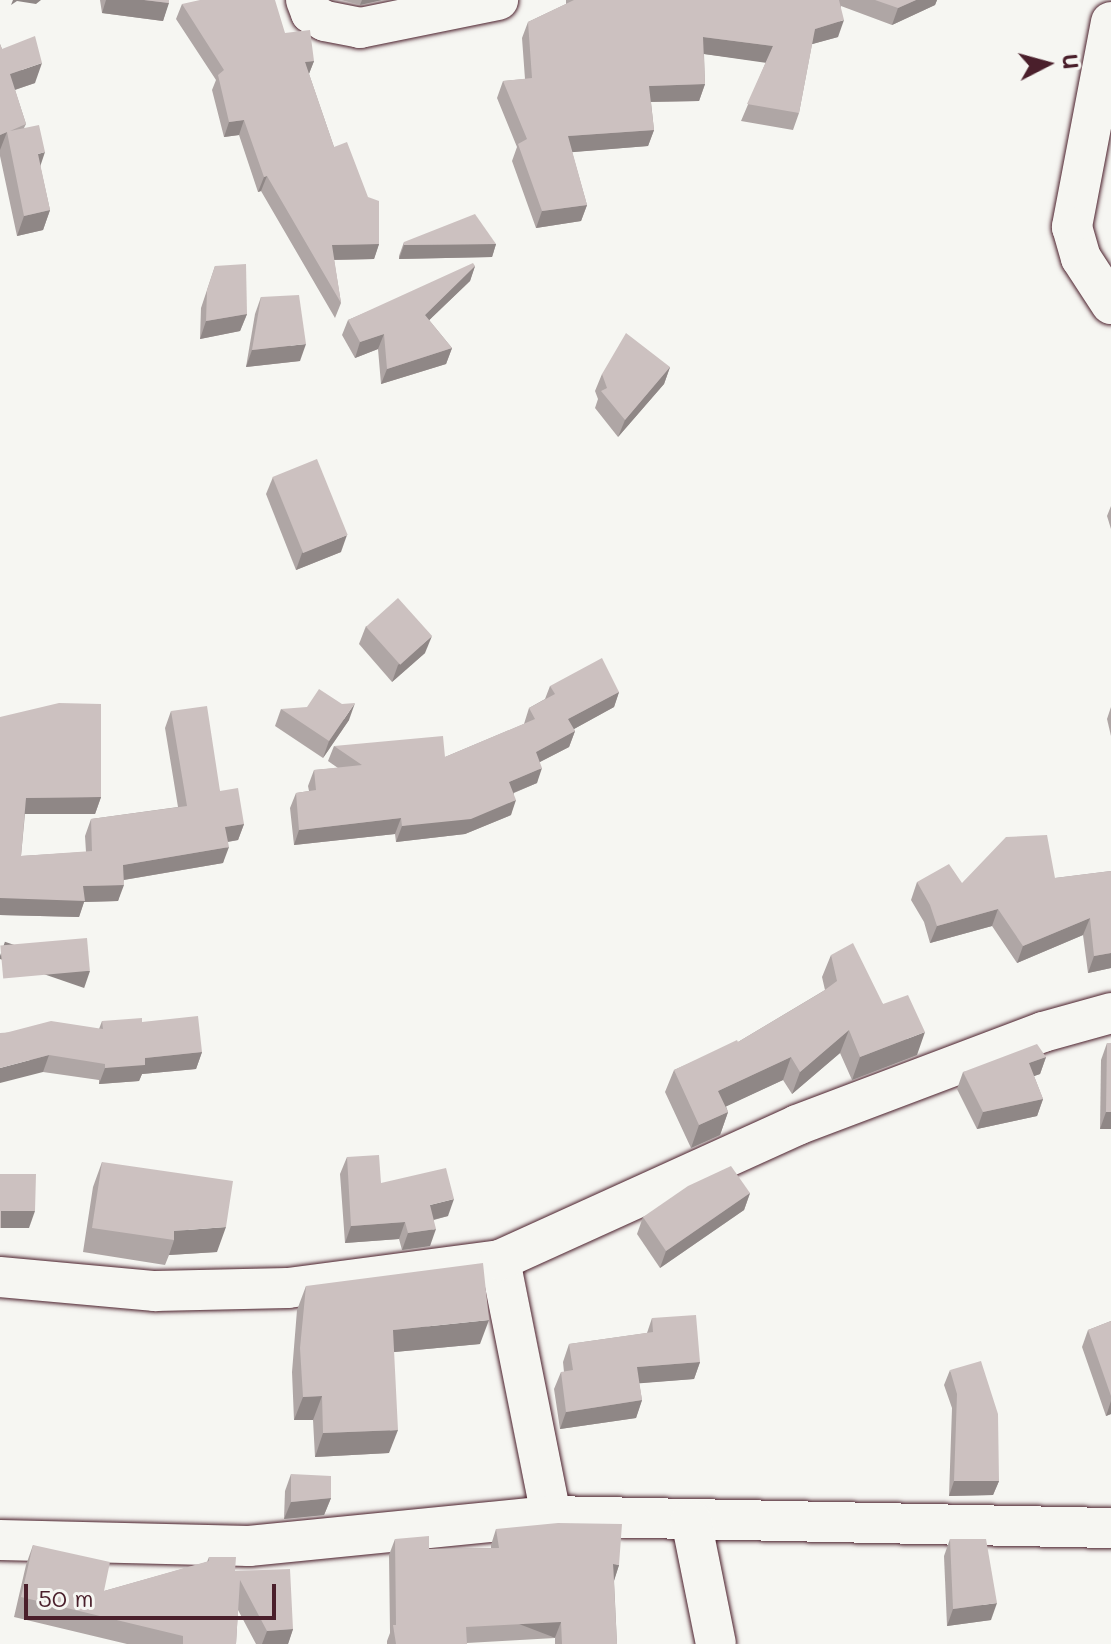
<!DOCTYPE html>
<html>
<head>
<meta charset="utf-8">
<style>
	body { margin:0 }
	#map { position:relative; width:1111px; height:1644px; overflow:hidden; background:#f6f6f2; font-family:Mali,sans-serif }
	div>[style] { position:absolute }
	.roads { filter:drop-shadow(0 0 2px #4a1f2b) drop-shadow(0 0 2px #4a1f2b) }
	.minor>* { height:40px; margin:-20px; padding:0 20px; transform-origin:20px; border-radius:20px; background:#f6f6f2 }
	.wall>* { inset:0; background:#afa6a5 }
	.shaded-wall>* { inset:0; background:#8f8786; transform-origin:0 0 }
	.building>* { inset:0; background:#ccc1c0; transform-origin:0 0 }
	span { translate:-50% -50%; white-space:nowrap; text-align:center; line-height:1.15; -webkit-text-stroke:6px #f6f6f2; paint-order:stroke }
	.north { position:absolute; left:1007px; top:24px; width:80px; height:80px; -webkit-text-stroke:6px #f6f6f2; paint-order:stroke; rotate:84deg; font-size:22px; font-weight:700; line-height:32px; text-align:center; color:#4a1f2b }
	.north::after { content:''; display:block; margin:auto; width:28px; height:36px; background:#4a1f2b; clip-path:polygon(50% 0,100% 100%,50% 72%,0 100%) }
	.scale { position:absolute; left:24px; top:1584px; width:252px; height:36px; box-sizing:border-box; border:4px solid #4a1f2b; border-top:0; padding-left:10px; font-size:24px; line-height:28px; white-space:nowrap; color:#4a1f2b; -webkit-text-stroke:6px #f6f6f2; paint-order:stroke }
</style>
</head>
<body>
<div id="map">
	<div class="roads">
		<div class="minor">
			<i style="left:306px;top:0;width:14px;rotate:69deg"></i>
			<i style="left:311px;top:13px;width:16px;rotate:30deg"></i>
			<i style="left:325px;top:21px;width:36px;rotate:11deg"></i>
			<i style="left:360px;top:28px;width:141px;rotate:-11.5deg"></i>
			<i style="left:1111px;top:22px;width:209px;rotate:100.8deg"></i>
			<i style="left:1072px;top:227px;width:32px;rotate:74deg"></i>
			<i style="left:1081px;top:258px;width:55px;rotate:56.9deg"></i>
			<i style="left:500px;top:1260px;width:261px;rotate:78.7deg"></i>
			<i style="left:551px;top:1516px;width:560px;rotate:1.23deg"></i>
			<i style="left:0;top:1277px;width:156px;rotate:5.2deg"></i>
			<i style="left:155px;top:1291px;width:133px;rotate:-1.3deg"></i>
			<i style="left:288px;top:1288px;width:214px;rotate:-7.5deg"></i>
			<i style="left:500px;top:1260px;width:326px;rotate:-24.4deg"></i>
			<i style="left:797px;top:1125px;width:263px;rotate:-20.7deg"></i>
			<i style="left:1043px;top:1032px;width:71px;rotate:-15.6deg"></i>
			<i style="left:691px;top:1520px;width:126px;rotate:78.6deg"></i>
			<i style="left:0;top:1540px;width:249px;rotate:1.4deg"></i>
			<i style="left:249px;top:1546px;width:303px;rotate:-5.7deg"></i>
		</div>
	</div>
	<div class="wall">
		<i style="clip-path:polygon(100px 0,169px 0,163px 21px,102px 13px)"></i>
		<i style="clip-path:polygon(341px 0,382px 0,360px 5px)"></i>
		<i style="clip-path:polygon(566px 0,937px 0,935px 5px,892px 25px,841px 6px,838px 37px,812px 44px,799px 113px,793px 130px,741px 121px,766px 62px,704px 54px,705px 84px,699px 101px,651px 102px,654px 130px,648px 146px,572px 152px,587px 205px,581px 221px,536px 228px,512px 161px,517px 147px,497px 98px,503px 81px,525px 79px,522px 38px,528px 22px,566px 4px)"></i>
		<i style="clip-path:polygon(182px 4px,285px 33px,314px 61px,309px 74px,334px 147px,379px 244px,374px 259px,334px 260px,341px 303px,335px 318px,261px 191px,258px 192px,239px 135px,224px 137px,212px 90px,216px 80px,176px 19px)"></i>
		<i style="clip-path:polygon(0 44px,2px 49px,35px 83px,15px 90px,26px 124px,24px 128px,40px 165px,50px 210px,43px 230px,17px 236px,0 156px)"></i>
		<i style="clip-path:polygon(404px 242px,496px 244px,492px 257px,399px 259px,399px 256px)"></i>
		<i style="clip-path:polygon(215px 266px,247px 314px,240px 331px,200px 339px,201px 308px)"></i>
		<i style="clip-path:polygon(475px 266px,470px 281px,429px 320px,452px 348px,446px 364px,381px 384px,378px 349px,355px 358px,342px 335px,348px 320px)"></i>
		<i style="clip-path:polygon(261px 297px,300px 361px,246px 367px,255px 314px)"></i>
		<i style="clip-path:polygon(670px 367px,664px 384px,618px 437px,595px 408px,598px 399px,595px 391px,602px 374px)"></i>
		<i style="clip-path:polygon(273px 477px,341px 552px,296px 570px,266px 494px)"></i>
		<i style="clip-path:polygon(1111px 506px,1111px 529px,1107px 516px)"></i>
		<i style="clip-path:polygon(366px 626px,425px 653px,392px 682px,359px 644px)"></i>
		<i style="clip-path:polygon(550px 686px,619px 692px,614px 707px,574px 729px,575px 731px,569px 747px,540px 762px,537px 783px,514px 793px,511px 815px,465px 834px,396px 842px,395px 834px,294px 845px,290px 808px,296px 793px,309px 791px,308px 786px,314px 770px,338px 768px,328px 761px,334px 746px,445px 757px,524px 724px,529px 708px,545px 699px)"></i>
		<i style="clip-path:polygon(1111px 707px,1111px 736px,1107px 719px)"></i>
		<i style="clip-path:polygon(281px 709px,349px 720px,323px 758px,275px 726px)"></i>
		<i style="clip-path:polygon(171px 711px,220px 791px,244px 824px,238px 840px,228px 842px,223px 863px,124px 880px,118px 901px,84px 902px,79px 917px,0 915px,0 717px,101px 797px,95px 814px,25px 814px,21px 856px,86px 852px,85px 836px,91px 819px,178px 807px,165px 728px)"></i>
		<i style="clip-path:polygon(1111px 871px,1111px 968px,1088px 973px,1083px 935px,1017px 963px,992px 926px,930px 943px,924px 922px,911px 900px,917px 882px,962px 883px,1055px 878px)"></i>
		<i style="clip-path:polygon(831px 955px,883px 1004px,917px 1055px,852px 1080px,840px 1053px,792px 1094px,783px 1080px,726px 1106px,728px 1112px,720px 1135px,691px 1148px,665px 1092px,674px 1070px,738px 1042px,825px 990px,822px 977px)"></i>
		<i style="clip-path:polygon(102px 1021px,142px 1022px,202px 1052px,196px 1069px,142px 1074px,139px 1081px,99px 1084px,99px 1080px,43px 1072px,0 1033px,99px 1029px)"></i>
		<i style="clip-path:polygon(1107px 1043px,1111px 1043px,1111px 1129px,1100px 1129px,1101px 1060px)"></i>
		<i style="clip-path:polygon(1046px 1057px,1040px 1074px,1034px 1076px,1043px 1099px,1037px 1116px,977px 1129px,957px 1089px,963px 1072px)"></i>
		<i style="clip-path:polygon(347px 1157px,381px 1183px,448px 1216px,434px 1220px,430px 1246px,402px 1250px,399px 1239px,345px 1243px,340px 1174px)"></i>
		<i style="clip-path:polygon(102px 1162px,217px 1252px,169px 1255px,165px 1265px,83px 1252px,93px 1187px)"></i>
		<i style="clip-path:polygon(750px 1193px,744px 1210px,660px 1268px,637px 1234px,643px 1217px)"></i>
		<i style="clip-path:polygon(306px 1286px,480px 1344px,394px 1352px,389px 1453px,315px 1457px,313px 1420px,294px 1420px,292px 1372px,297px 1310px)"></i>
		<i style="clip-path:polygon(652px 1318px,700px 1362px,694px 1379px,639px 1383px,642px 1400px,636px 1418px,560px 1429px,554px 1389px,561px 1372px,564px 1372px,563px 1362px,569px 1344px,647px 1333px)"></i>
		<i style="clip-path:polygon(1111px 1321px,1111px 1414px,1106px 1416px,1082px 1347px,1088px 1330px)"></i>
		<i style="clip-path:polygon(950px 1370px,999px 1481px,993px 1495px,949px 1496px,952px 1408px,944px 1385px)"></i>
		<i style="clip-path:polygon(291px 1474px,331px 1498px,324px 1515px,284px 1519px,285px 1491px)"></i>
		<i style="clip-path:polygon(496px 1529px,619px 1565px,614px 1580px,617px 1644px,555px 1644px,555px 1638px,467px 1643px,467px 1644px,387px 1644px,387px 1641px,390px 1633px,389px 1555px,395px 1539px,429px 1549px,491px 1548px,491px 1545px)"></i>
		<i style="clip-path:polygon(950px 1539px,991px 1620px,947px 1626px,944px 1556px)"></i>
		<i style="clip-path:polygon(33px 1545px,104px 1591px,207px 1562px,209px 1557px,235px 1571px,293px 1629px,288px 1644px,256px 1644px,238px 1610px,236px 1644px,127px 1644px,14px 1617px,26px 1565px)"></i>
	</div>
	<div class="shaded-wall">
		<i style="clip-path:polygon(13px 0,41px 0,36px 4px,17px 1px,11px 5px)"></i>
		<i style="clip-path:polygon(106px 0,144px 0,169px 3px,163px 21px,102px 13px)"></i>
		<i style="clip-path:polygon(362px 0,382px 0,360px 5px)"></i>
		<i style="clip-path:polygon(916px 0,937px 0,935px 5px,892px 25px,898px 8px)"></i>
		<i style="clip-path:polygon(844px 20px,838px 37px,809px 45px,815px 29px)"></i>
		<i style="clip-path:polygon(703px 37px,773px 46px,767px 63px,697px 53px)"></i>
		<i style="clip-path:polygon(314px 61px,308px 76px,305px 62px)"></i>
		<i style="clip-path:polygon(42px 63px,35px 83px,2px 94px,10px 74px)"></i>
		<i style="clip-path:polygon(705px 84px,699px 101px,643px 102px,649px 86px)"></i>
		<i style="clip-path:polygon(244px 120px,239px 135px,224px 137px,229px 122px)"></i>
		<i style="clip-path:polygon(654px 130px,648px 146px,562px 153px,568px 136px)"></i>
		<i style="clip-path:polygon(7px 132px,0 150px,0 135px)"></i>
		<i style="clip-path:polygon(45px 152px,38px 173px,38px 154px)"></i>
		<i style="clip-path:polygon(267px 176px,261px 191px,258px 192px,264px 177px)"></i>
		<i style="clip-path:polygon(587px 205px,581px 221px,536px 228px,542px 211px)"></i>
		<i style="clip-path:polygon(50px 210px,43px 230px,17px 236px,24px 216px)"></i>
		<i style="clip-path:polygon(379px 244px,374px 259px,327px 260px,332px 245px)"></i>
		<i style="clip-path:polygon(496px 244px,492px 257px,399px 259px,404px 245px)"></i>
		<i style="clip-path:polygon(475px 266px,470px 281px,419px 330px,425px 315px)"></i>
		<i style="clip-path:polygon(247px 314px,240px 331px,200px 339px,206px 321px)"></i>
		<i style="clip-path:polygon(384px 334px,378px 349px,355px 358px,360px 342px)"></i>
		<i style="clip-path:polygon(306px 344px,300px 361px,246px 367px,252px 350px)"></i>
		<i style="clip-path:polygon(452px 348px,446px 364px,381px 384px,387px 369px)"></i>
		<i style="clip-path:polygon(670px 367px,664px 384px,618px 437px,625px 420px)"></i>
		<i style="clip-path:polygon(347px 535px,341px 552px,296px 570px,302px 553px)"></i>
		<i style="clip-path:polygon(432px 636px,425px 653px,392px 682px,398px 665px)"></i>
		<i style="clip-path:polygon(619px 692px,614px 707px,563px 735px,568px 719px)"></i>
		<i style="clip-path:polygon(355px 703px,349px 720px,323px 758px,329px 741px)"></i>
		<i style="clip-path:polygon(575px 731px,569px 747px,530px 767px,536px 752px)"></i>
		<i style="clip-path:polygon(542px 768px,537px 783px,503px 797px,509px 782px)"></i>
		<i style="clip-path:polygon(101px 797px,95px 814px,20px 814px,26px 798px)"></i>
		<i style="clip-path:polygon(516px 800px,511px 815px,465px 834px,396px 842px,402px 826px)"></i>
		<i style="clip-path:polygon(401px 818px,395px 834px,294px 845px,299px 830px)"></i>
		<i style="clip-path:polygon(244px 824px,238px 840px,220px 843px,225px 827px)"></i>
		<i style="clip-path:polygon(229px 847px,223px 863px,117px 881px,123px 865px)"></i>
		<i style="clip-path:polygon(124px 885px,118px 901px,84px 902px,79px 917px,0 915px,0 898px,83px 886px)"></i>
		<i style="clip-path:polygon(998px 909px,992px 926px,930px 943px,937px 926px)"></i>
		<i style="clip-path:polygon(1090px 918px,1083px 935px,1017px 963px,1023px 946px)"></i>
		<i style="clip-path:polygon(1111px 953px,1111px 968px,1088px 973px,1094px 956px)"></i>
		<i style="left:90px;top:971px;width:18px;height:90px;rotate:109deg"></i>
		<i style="clip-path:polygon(849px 1030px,840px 1053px,792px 1094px,800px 1072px)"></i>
		<i style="clip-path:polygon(925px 1032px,917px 1055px,852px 1080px,860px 1057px)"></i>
		<i style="clip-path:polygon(202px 1052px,196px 1069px,142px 1074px,139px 1081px,99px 1084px,105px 1068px,145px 1058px)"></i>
		<i style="clip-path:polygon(49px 1055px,43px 1072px,0 1083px,0 1068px)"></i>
		<i style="clip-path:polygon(791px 1057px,783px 1080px,710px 1114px,718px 1091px)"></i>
		<i style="clip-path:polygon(1046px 1057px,1040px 1074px,1023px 1080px,1029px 1063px)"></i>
		<i style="clip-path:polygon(1043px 1099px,1037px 1116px,977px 1129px,983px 1112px)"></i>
		<i style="clip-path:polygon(728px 1112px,720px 1135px,691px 1148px,699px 1125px)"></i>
		<i style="clip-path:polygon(1106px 1112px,1111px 1112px,1111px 1129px,1100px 1129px)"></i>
		<i style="clip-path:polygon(750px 1193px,744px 1210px,660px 1268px,666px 1251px)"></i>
		<i style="clip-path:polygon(454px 1199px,448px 1216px,424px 1222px,430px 1205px)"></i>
		<i style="clip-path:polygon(1px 1211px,35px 1211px,29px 1228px,0 1228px)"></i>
		<i style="clip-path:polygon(405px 1222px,399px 1239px,345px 1243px,351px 1226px)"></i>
		<i style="clip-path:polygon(226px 1227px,217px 1252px,169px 1255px,174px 1240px,174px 1231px)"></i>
		<i style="clip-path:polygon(436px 1229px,430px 1246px,402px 1250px,408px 1233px)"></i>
		<i style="clip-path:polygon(489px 1320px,480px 1344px,384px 1353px,393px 1330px)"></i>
		<i style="clip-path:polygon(700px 1362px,694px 1379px,631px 1384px,637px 1367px)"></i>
		<i style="clip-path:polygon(322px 1396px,313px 1420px,294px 1420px,303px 1397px)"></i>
		<i style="clip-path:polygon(642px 1400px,636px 1418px,560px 1429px,566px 1412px)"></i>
		<i style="clip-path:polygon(1111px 1401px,1111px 1414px,1106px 1416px)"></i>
		<i style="clip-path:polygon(398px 1430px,389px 1453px,315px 1457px,323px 1433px)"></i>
		<i style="clip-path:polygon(954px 1481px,999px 1481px,993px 1495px,949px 1496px)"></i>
		<i style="clip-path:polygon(331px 1498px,324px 1515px,284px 1519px,291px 1502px)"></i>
		<i style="clip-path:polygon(613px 1564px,619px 1565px,614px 1581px)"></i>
		<i style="clip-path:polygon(997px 1603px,991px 1620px,947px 1626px,953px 1609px)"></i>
		<i style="left:561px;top:1622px;width:17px;height:95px;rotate:111deg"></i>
		<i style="clip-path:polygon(293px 1629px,288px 1644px,262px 1644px,267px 1631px)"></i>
	</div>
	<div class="building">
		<i style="clip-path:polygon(144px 0,169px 0,169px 3px)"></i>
		<i style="clip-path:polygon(200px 0,275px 0,285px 33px,310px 30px,314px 61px,305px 62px,334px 147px,347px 142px,368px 197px,379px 201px,379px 244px,332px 245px,341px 303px,267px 176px,264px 177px,244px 120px,229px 122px,218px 75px,224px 70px,182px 4px)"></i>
		<i style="clip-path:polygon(574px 0,839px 0,844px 20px,815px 29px,799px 113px,747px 104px,773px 46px,703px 37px,705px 84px,649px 86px,654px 130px,568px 136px,587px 205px,542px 211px,518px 144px,527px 139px,503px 81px,532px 78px,528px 22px)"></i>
		<i style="clip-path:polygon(875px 0,916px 0,898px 8px)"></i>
		<i style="clip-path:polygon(35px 36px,42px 63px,10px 74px,26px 124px,10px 131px,39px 125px,45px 152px,38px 154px,50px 210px,24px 216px,7px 132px,0 135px,0 44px,2px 49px)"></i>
		<i style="clip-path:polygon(475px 214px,496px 244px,404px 245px,404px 242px)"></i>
		<i style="clip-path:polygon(473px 263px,475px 266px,425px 315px,452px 348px,387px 369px,384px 334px,360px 342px,348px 320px)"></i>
		<i style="clip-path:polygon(246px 264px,247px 314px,206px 321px,207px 290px,215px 266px)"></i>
		<i style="clip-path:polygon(299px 295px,306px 344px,252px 350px,261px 297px)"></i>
		<i style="clip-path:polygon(626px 333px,670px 367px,625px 420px,601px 391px,607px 388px,602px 374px)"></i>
		<i style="left:317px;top:459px;width:82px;height:48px;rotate:68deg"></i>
		<i style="left:398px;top:598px;width:51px;height:43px;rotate:48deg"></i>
		<i style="clip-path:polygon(602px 658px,619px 692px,568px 719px,575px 731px,536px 752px,542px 768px,509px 782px,516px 800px,471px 819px,402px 826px,401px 818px,299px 830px,296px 793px,316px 790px,314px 770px,362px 765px,334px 746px,443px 736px,445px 757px,535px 719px,529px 708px,555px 694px,550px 686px)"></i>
		<i style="clip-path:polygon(319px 689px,342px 704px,355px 703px,329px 741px,281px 709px,307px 707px)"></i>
		<i style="clip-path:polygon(59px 703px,101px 704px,101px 797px,26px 798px,21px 856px,92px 851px,91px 819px,187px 806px,171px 711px,207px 706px,220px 791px,238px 788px,244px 824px,225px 827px,229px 847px,123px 865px,124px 885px,83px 886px,85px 901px,0 898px,0 717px)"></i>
		<i style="clip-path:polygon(1047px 835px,1055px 878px,1111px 871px,1111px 953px,1094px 956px,1090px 918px,1023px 946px,998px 909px,937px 926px,930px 905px,917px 882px,949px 864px,962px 883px,1006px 837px)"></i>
		<i style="left:87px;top:938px;width:33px;height:87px;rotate:85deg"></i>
		<i style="clip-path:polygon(853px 943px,883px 1004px,908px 995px,925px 1032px,860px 1057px,849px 1030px,800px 1072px,791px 1057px,718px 1091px,728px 1112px,699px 1125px,674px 1070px,737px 1040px,738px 1042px,822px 992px,837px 981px,831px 955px)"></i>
		<i style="clip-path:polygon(198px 1016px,202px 1052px,145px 1058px,145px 1065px,105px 1068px,105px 1064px,49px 1055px,0 1068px,0 1033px,5px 1033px,51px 1021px,103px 1029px,102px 1021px,142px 1018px,142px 1022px)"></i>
		<i style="clip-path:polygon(1107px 1043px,1111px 1043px,1111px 1112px,1106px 1112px)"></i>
		<i style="clip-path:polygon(1037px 1044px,1046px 1057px,1029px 1063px,1043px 1099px,983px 1112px,963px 1072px)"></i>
		<i style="clip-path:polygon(379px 1155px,381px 1183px,446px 1168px,454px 1199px,430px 1205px,436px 1229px,408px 1233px,405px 1222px,351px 1226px,347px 1157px)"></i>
		<i style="clip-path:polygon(102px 1162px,233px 1181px,226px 1227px,174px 1231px,174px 1240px,92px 1228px)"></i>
		<i style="clip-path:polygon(731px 1166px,750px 1193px,666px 1251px,643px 1217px,688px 1186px)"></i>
		<i style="clip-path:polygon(0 1174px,36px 1174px,35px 1211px,1px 1211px,1px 1228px,0 1228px)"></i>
		<i style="clip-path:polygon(483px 1263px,489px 1320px,393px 1330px,398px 1430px,323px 1433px,322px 1396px,303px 1397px,300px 1348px,306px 1286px)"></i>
		<i style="clip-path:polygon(696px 1315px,700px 1362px,637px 1367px,642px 1400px,566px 1412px,561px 1372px,573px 1370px,569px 1344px,653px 1332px,652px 1318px)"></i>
		<i style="clip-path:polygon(1111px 1321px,1111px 1396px,1088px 1330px)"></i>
		<i style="clip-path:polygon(981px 1361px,998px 1414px,999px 1481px,954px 1481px,957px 1394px,950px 1370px)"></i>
		<i style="clip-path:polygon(291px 1474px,331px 1476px,331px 1498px,291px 1502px)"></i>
		<i style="clip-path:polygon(558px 1523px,622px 1524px,619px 1565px,613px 1564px,617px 1644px,562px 1644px,561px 1622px,466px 1627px,467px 1644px,396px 1644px,393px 1625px,396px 1625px,395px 1539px,429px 1536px,429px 1549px,499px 1548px,496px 1529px)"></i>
		<i style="clip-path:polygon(950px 1539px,986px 1539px,997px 1603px,953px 1609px)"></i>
		<i style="clip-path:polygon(33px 1545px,110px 1562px,104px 1591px,209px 1561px,209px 1557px,236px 1557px,235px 1571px,290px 1569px,293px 1629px,267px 1631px,240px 1580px,236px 1644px,183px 1644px,183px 1636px,21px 1597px)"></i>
	</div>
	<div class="north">U</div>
	<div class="scale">50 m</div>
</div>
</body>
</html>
